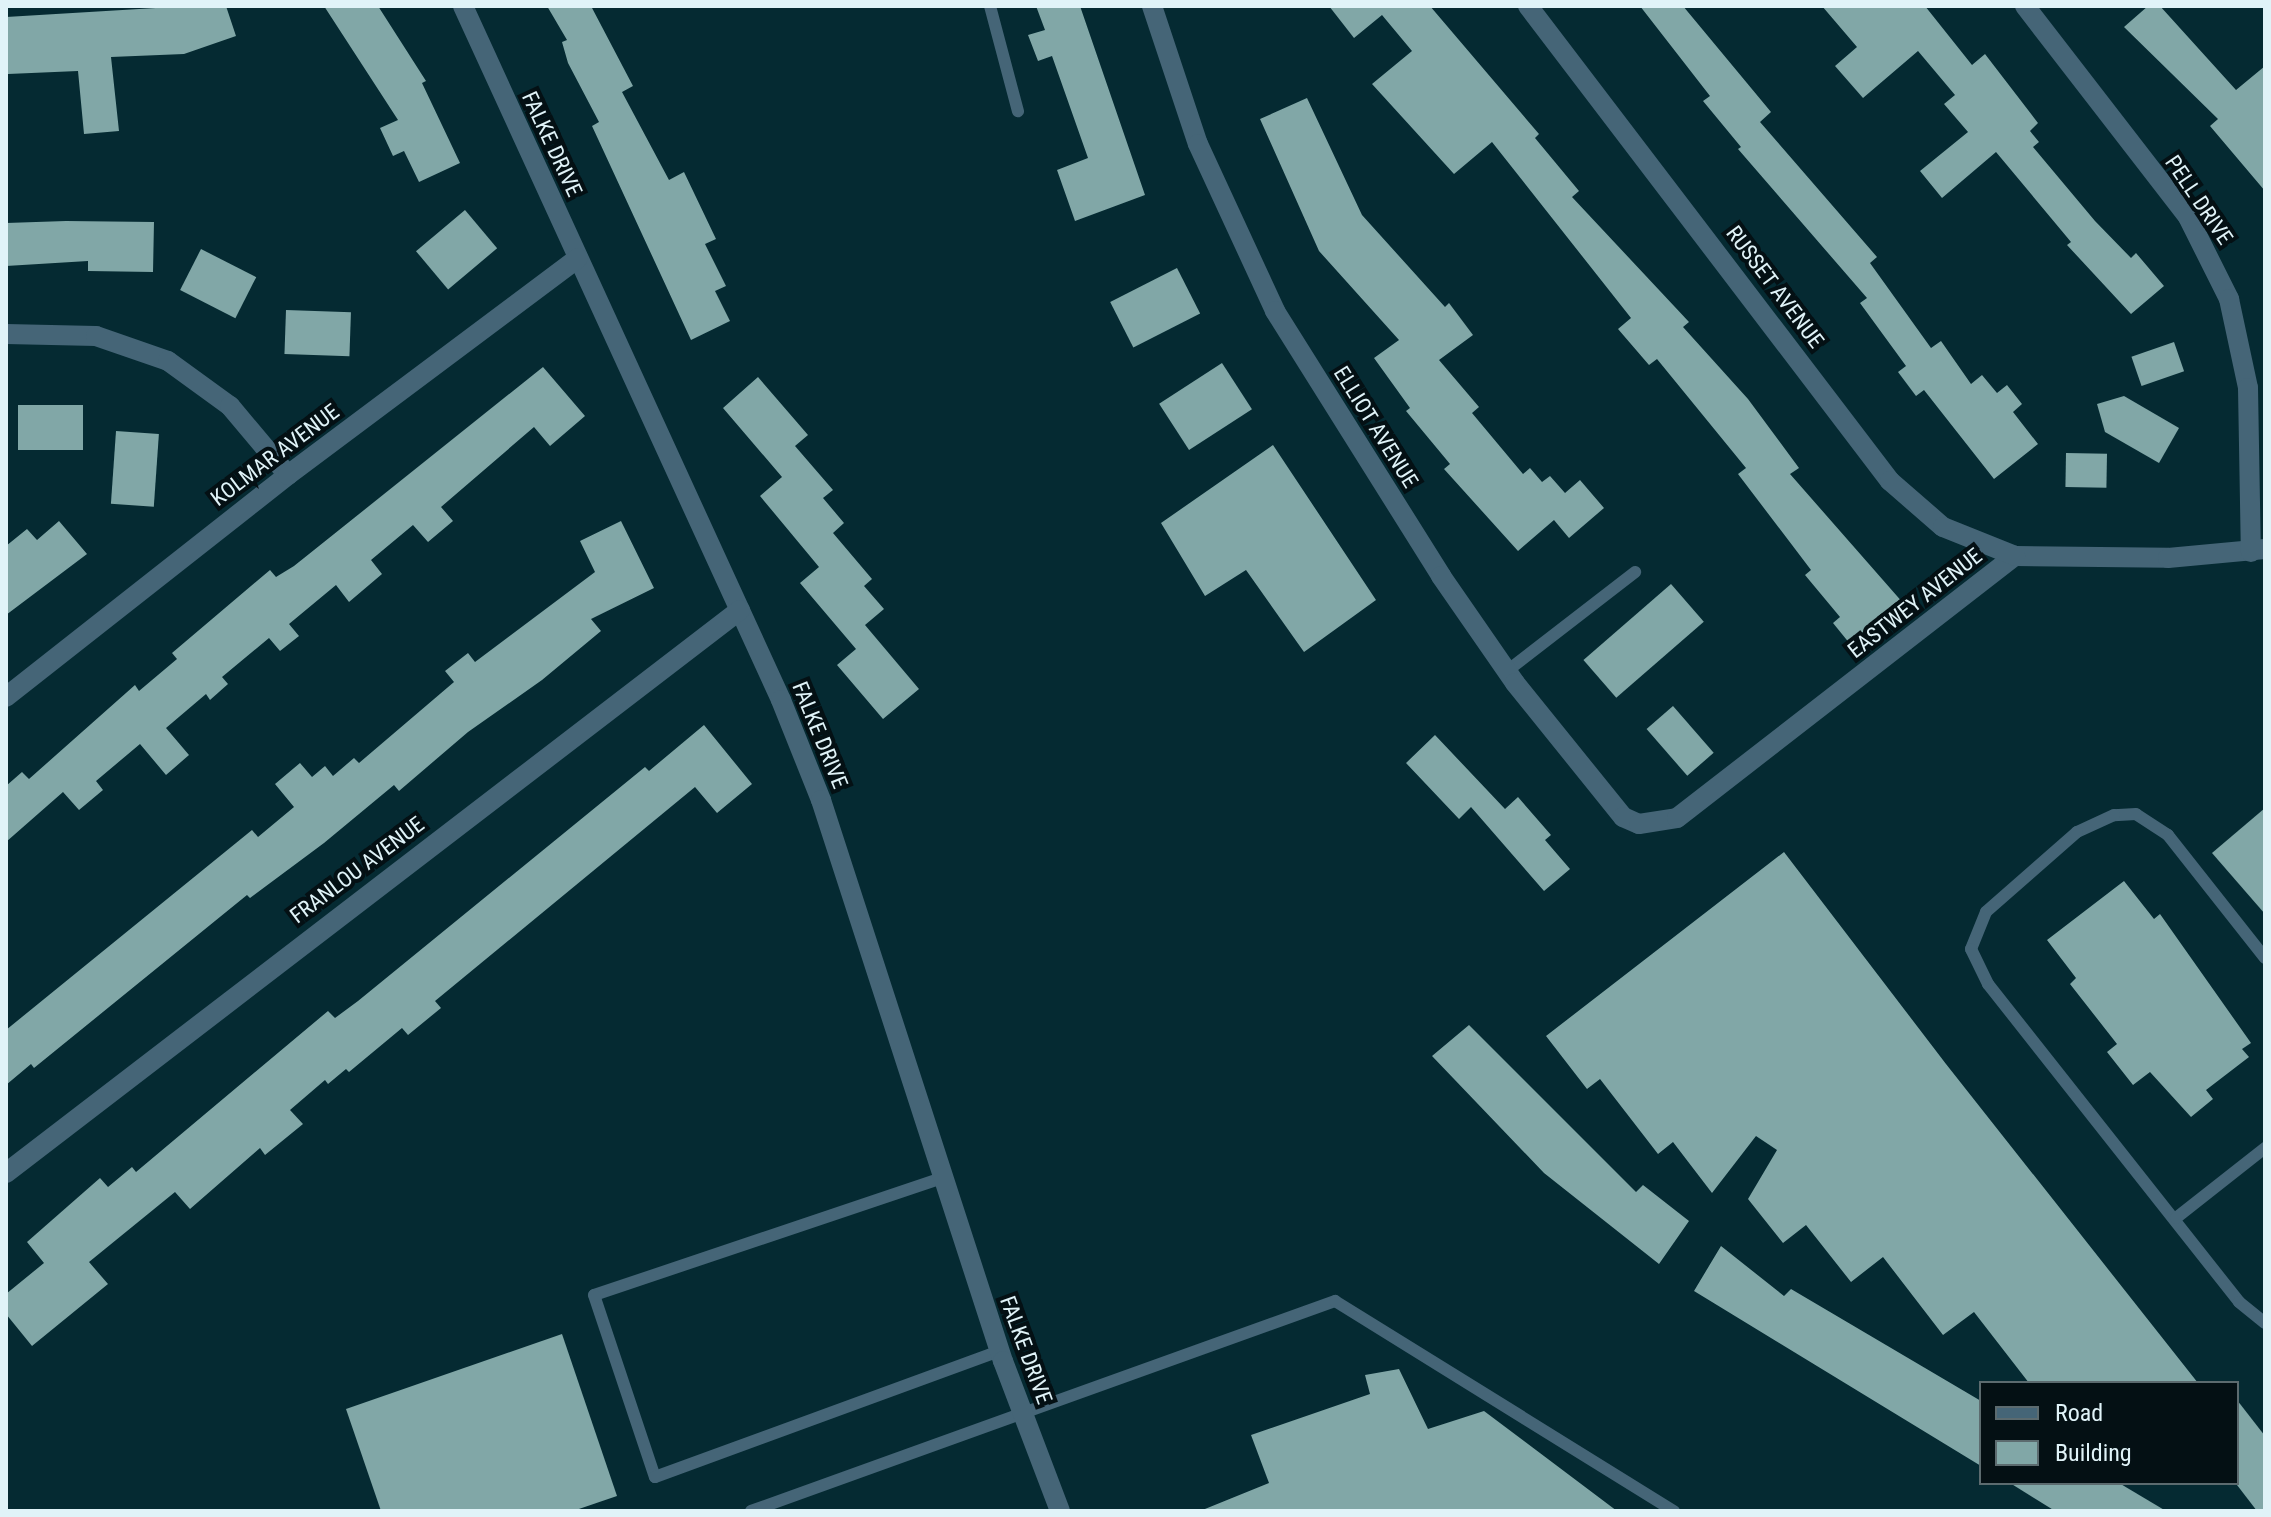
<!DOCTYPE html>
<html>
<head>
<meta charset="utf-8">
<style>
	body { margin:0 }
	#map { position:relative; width:2271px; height:1517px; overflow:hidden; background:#052a32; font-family:"Roboto Condensed",sans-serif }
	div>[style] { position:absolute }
	.building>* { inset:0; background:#81a7a7; transform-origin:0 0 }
	.lane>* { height:12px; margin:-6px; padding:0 6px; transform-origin:6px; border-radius:6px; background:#456577 }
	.street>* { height:20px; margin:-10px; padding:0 10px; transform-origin:10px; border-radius:10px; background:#456577 }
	span { translate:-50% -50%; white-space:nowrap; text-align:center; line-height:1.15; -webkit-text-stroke:8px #041014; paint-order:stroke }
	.street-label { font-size:22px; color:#e0f3f8 }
	.frame { position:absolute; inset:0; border:8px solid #e0f3f8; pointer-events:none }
	.legend { position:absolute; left:1979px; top:1381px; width:260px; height:104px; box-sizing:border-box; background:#041014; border:2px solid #5c6b6f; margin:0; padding:10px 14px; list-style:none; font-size:24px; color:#e0f3f8 }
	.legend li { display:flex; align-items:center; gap:16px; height:40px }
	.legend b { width:40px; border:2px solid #5c6b6f }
</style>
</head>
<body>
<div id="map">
	<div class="building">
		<i style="clip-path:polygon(189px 6px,226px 6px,236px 36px,184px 54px,111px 57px,119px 131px,84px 134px,78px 71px,8px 74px,6px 17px)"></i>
		<i style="clip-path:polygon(324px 6px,378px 6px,426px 81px,422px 83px,460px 163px,419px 182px,404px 151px,393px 156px,380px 128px,398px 120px)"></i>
		<i style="clip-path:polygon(547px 6px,591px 6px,633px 86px,622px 92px,669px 180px,684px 172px,716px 239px,705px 244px,726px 286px,715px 291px,730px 321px,691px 340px,592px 126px,599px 122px,568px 63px,562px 42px,567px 40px)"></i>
		<i style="clip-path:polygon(1036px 6px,1080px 6px,1145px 195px,1075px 221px,1057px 170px,1088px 158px,1052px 56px,1038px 61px,1028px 35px,1045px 30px)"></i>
		<i style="clip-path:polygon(1329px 6px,1430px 6px,1539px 134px,1535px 138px,1579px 191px,1572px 197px,1689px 322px,1683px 327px,1748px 399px,1799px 468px,1790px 474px,1911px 612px,1859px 655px,1833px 623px,1840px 617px,1805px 575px,1811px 570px,1738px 474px,1746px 468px,1657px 359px,1649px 365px,1618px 329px,1631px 318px,1492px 142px,1454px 174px,1372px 84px,1412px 51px,1382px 15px,1354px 38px)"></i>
		<i style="clip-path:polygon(1640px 6px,1683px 6px,1771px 112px,1760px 122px,1877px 257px,1870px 263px,1931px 348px,1941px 341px,1971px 384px,1982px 375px,1997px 393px,2007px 385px,2022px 404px,2013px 412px,2038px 444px,1994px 479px,1924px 390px,1916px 396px,1898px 372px,1906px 366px,1860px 303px,1867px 298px,1738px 149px,1741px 147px,1703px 101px,1710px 96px)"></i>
		<i style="clip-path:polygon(1822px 6px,1925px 6px,1972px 65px,1985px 54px,2038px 123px,2030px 131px,2039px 142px,2033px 147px,2095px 221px,2131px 258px,2136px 253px,2164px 286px,2131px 314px,2067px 245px,2071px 242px,1996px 152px,1942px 198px,1920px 171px,1968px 132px,1944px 104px,1955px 95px,1918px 51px,1863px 98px,1835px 66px,1857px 47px)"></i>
		<i style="clip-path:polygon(2148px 6px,2160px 6px,2236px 90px,2265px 66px,2265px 191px,2210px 126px,2218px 119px,2124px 27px)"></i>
		<i style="clip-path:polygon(1307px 98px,1362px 215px,1445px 307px,1449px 303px,1473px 335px,1439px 360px,1479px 407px,1472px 413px,1523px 474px,1530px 468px,1542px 482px,1550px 476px,1565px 493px,1580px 480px,1604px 508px,1569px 538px,1554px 520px,1518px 551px,1444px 469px,1450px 464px,1406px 411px,1410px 408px,1374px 358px,1399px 340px,1319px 251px,1260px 119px)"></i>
		<i style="left:465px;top:210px;width:50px;height:64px;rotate:50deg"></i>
		<i style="clip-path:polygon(66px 221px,154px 222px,153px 272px,88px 271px,88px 261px,6px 266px,6px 223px)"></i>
		<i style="left:201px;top:249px;width:62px;height:46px;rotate:27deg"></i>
		<i style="left:1177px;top:268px;width:51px;height:75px;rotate:63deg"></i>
		<i style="left:286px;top:310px;width:65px;height:44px;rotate:2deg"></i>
		<i style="left:2174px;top:342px;width:31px;height:45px;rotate:71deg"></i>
		<i style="left:1222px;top:363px;width:55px;height:75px;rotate:57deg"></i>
		<i style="clip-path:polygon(543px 367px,585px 416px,550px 446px,534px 427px,441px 507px,453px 521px,428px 542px,413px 525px,371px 560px,382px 574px,349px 602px,336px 585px,289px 624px,299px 636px,280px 651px,269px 638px,222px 677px,228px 684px,210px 700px,206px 694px,166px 728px,189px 755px,166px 775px,140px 744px,96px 781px,103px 790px,79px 810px,63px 792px,6px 842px,6px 786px,22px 772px,29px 779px,135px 685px,139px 691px,177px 659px,172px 653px,270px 570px,276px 577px,294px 566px)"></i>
		<i style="clip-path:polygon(758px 377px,808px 435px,795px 446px,833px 490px,823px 498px,844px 523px,833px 533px,872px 579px,864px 586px,884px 609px,865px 625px,919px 689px,883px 719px,837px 665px,856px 649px,800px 583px,819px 567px,760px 496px,782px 477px,723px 408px)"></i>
		<i style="clip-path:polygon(2124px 396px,2179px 428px,2159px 463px,2105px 432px,2097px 404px)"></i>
		<i style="left:83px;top:405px;width:45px;height:65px;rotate:90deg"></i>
		<i style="left:116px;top:431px;width:43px;height:73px;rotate:4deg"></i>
		<i style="clip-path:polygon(1273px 445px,1376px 600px,1304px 652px,1246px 570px,1205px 596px,1161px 523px)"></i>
		<i style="left:2066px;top:453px;width:41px;height:34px;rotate:1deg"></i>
		<i style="clip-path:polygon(59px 521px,87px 554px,6px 615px,6px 546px,27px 529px,37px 540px)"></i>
		<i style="clip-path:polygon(621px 521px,654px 588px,591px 619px,601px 631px,542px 680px,468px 732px,399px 791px,394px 785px,324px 843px,250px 898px,247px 895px,34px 1068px,31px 1064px,6px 1085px,6px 1030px,252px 830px,258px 837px,294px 807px,275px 784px,300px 763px,312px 777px,325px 766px,333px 776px,354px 758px,359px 763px,454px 682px,445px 671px,468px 653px,475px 662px,595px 572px,580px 541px)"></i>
		<i style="left:1671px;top:584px;width:50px;height:116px;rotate:49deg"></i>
		<i style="left:1673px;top:706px;width:62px;height:35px;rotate:49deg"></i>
		<i style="clip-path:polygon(704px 725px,752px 784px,717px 813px,695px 787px,435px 1001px,441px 1008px,408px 1035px,402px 1028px,349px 1072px,346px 1069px,328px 1084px,325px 1080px,290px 1110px,303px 1124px,265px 1155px,260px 1148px,190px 1209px,175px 1192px,89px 1262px,108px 1284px,32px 1346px,6px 1314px,6px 1294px,44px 1263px,27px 1242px,100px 1178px,108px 1187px,132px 1167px,136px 1172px,328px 1011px,335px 1018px,358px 1001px,645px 767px,649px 771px)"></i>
		<i style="clip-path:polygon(1435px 735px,1505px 809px,1518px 797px,1551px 835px,1545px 840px,1570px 869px,1544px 891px,1471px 807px,1459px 819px,1406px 763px)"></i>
		<i style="clip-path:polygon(2265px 808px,2265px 914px,2212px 853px)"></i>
		<i style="clip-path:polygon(1784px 852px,1946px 1064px,2198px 1383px,2029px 1383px,1974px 1312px,1943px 1335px,1883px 1257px,1851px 1282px,1806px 1225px,1783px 1243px,1748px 1199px,1777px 1150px,1756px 1136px,1712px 1193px,1673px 1142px,1658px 1154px,1600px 1079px,1587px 1089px,1546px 1036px)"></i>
		<i style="clip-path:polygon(2124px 881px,2154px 919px,2160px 914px,2251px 1043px,2242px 1049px,2249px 1057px,2206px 1090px,2213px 1099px,2191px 1117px,2150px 1072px,2133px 1085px,2107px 1052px,2117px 1044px,2070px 984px,2076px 978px,2047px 940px)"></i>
		<i style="clip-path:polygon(1469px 1025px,1636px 1192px,1643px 1185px,1689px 1221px,1659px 1264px,1544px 1173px,1432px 1056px)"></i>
		<i style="clip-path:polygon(1721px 1246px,1784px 1296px,1791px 1289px,1981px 1401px,1981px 1466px,1694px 1291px)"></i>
		<i style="clip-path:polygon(562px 1334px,617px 1496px,573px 1511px,381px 1511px,346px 1409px)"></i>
		<i style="clip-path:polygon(1399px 1369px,1428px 1429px,1484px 1411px,1617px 1511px,1200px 1511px,1269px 1483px,1251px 1435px,1370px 1394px,1365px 1375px)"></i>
		<i style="clip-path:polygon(2237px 1400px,2265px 1436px,2265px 1511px,2257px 1511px,2237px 1485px)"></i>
		<i style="clip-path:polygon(2010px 1483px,2119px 1483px,2166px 1511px,2055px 1511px)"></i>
	</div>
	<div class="lane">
		<i style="left:990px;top:6px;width:109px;rotate:75.1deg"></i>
		<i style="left:1507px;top:671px;width:162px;rotate:-37.7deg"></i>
		<i style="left:2265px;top:958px;width:157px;rotate:-128.3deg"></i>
		<i style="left:2168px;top:835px;width:38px;rotate:-147deg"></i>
		<i style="left:2136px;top:814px;width:22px;rotate:177deg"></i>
		<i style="left:2114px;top:815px;width:41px;rotate:155.3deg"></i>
		<i style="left:2077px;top:832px;width:121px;rotate:138.7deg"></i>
		<i style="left:1986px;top:912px;width:40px;rotate:112deg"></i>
		<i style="left:1971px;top:949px;width:39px;rotate:64deg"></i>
		<i style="left:1988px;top:984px;width:405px;rotate:51.7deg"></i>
		<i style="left:2239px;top:1302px;width:33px;rotate:39deg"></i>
		<i style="left:942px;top:1178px;width:367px;rotate:161.4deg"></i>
		<i style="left:594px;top:1295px;width:192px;rotate:71.5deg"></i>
		<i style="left:655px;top:1477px;width:367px;rotate:-20.1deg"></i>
		<i style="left:2176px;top:1218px;width:113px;rotate:-38.2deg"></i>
		<i style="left:751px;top:1511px;width:621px;rotate:-19.78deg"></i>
		<i style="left:1335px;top:1301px;width:399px;rotate:31.8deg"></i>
	</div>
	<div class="street">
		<i style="left:463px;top:6px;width:763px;rotate:65.38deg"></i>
		<i style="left:781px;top:700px;width:108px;rotate:68.2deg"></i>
		<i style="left:821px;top:800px;width:590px;rotate:72.03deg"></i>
		<i style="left:1003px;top:1361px;width:160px;rotate:69.2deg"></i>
		<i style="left:1152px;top:6px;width:145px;rotate:71.6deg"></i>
		<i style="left:1198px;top:144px;width:184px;rotate:65.2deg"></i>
		<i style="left:1275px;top:311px;width:313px;rotate:57.9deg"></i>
		<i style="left:1441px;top:576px;width:130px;rotate:55.3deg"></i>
		<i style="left:1515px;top:683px;width:172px;rotate:51.1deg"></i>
		<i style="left:1623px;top:817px;width:17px;rotate:24deg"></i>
		<i style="left:1639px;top:824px;width:38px;rotate:-9deg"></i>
		<i style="left:1677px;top:818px;width:428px;rotate:-37.8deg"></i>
		<i style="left:2015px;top:556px;width:153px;rotate:0.7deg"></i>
		<i style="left:2168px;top:558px;width:97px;rotate:-5.3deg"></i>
		<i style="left:1528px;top:6px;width:597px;rotate:52.69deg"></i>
		<i style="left:1890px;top:481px;width:70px;rotate:41deg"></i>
		<i style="left:1943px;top:527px;width:78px;rotate:21.9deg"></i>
		<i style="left:2025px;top:6px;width:267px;rotate:52.3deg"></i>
		<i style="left:2188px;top:217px;width:92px;rotate:63.4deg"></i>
		<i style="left:2229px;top:299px;width:91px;rotate:77.9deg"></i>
		<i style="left:2248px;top:388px;width:164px;rotate:89deg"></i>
		<i style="left:6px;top:334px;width:90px;rotate:1.3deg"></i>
		<i style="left:96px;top:336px;width:76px;rotate:19.1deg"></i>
		<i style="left:168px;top:361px;width:77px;rotate:36deg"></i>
		<i style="left:230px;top:406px;width:90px;rotate:50deg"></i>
		<i style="left:6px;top:697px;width:359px;rotate:-38.2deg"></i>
		<i style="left:288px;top:475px;width:362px;rotate:-36.8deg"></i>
		<i style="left:6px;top:1173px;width:925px;rotate:-37.49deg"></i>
	</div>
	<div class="street-label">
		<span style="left:552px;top:144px;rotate:65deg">FALKE DRIVE</span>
		<span style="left:2199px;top:200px;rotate:56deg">PELL DRIVE</span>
		<span style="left:1775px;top:287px;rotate:53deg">RUSSET AVENUE</span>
		<span style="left:1376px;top:427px;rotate:58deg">ELLIOT AVENUE</span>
		<span style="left:275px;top:455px;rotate:-37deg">KOLMAR AVENUE</span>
		<span style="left:1915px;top:603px;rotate:-38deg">EASTWEY AVENUE</span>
		<span style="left:820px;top:735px;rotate:68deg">FALKE DRIVE</span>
		<span style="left:357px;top:870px;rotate:-37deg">FRANLOU AVENUE</span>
		<span style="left:1026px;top:1350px;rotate:70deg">FALKE DRIVE</span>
	</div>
	<div class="frame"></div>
	<ul class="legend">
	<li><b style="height:10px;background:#456577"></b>Road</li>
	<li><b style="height:22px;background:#81a7a7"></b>Building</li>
	</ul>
</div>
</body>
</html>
